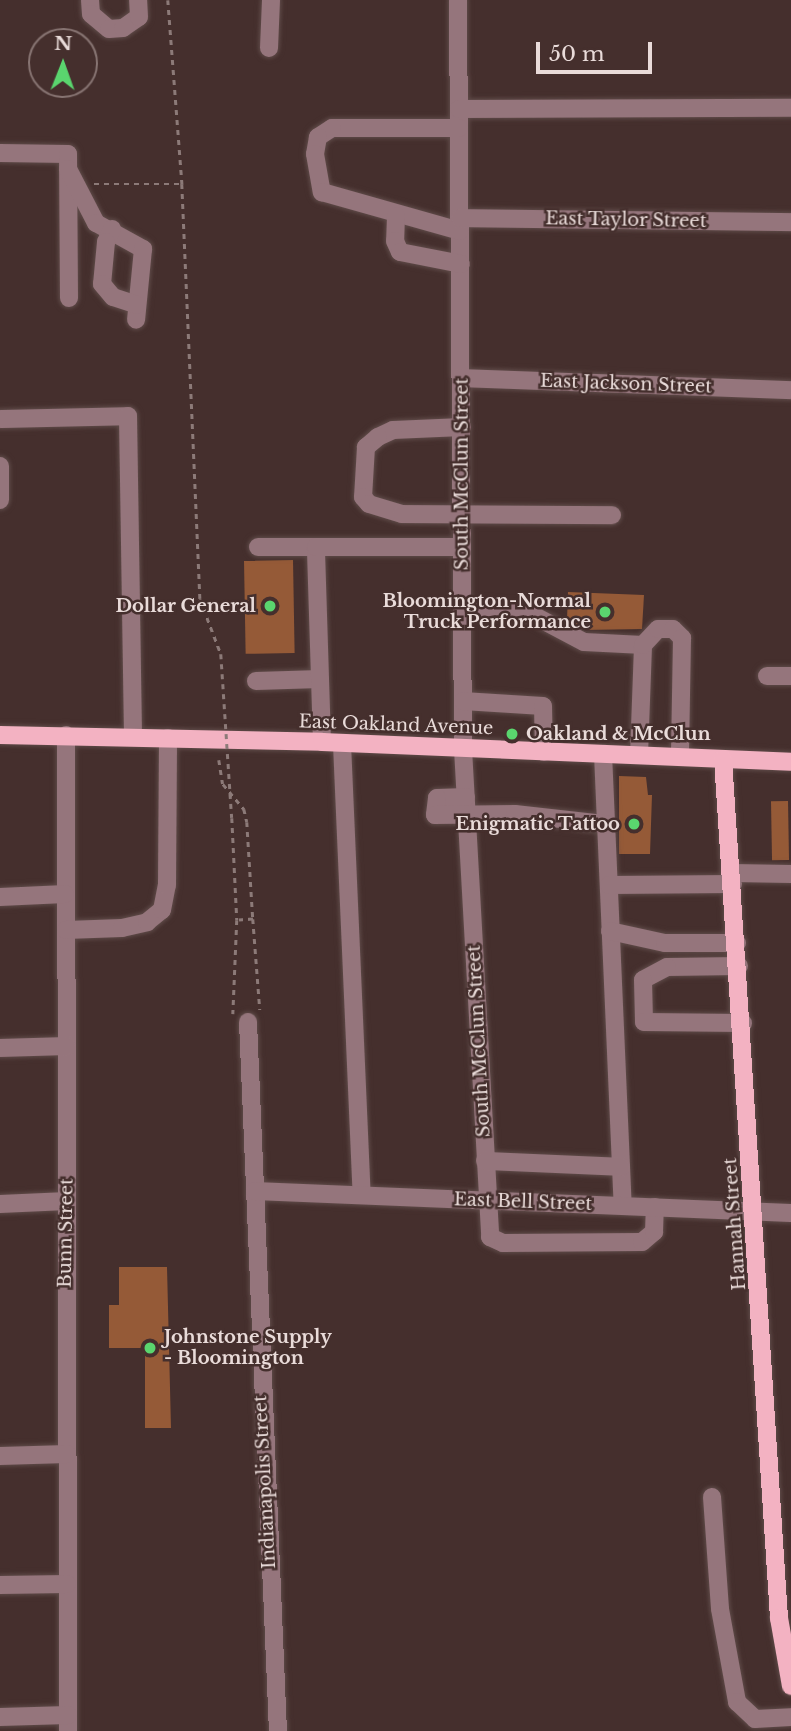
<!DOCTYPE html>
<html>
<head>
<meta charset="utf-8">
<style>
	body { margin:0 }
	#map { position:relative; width:791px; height:1731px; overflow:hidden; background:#452f2d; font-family:"Libre Baskerville",serif }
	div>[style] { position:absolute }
	.building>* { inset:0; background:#955a37; transform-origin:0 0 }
	.path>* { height:2.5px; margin-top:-1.25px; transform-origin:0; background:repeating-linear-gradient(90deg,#8c7a78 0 5px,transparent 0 10px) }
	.roads { filter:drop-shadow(0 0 2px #5f4b49) drop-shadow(0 0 2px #5f4b49) }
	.minor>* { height:18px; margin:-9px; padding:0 9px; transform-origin:9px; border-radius:9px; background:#95757c }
	.major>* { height:18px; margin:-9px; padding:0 9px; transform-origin:9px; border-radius:9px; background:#f3b2c2 }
	.path-bridge>* { height:2.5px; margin-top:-1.25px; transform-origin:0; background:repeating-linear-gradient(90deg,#8c7a78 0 5px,transparent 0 10px) }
	.dots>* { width:19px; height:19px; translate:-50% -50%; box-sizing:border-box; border:4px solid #452f2d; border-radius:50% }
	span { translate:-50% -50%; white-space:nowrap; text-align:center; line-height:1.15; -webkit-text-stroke:5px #452f2d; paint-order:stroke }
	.street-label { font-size:18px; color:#e9dbd9 }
	.poi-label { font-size:18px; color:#e9dbd9; font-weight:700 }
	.right { translate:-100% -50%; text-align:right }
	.left { translate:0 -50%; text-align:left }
	.north { position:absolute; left:28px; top:28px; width:70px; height:70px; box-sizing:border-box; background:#452f2d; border:2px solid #877472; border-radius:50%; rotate:1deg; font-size:19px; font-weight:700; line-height:28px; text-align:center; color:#e9dbd9 }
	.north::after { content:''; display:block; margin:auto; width:24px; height:32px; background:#5ad56e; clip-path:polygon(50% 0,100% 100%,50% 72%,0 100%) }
	.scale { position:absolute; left:536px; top:42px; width:116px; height:32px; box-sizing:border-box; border:4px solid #e9dbd9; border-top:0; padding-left:9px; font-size:21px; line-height:24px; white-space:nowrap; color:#e9dbd9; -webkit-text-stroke:5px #452f2d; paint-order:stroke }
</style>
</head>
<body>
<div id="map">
	<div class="building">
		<i style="left:293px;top:560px;width:93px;height:49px;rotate:89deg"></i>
		<i style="clip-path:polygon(568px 592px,644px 595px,642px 629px,586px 630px,567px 620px)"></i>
		<i style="clip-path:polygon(619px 776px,646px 777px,648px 795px,652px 795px,650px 854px,619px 854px)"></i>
		<i style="left:788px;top:801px;width:59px;height:17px;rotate:89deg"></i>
		<i style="clip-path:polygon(119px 1267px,167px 1267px,171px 1428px,145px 1428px,145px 1348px,109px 1348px,109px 1305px,119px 1305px)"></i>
	</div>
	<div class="path">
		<i style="left:168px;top:0;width:185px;rotate:85.6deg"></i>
		<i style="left:182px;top:184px;width:415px;rotate:87.5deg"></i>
		<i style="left:200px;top:599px;width:59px;rotate:69.1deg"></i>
		<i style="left:94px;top:184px;width:88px"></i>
		<i style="left:219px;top:760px;width:24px;rotate:81deg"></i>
		<i style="left:223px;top:784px;width:33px;rotate:50deg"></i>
		<i style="left:244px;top:809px;width:13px;rotate:77deg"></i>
		<i style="left:247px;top:822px;width:97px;rotate:86.5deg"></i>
		<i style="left:253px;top:919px;width:14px;rotate:176deg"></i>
		<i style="left:232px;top:818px;width:102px;rotate:87.2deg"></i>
		<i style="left:237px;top:920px;width:94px;rotate:92.4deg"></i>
		<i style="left:253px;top:919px;width:91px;rotate:85.6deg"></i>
	</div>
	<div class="roads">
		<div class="minor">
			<i style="left:90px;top:0;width:14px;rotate:86deg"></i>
			<i style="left:91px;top:14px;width:23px;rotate:40deg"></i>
			<i style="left:109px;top:29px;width:14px;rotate:-4deg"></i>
			<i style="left:123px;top:28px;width:19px;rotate:-35deg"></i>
			<i style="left:139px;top:17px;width:17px;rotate:-93deg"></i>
			<i style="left:458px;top:0;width:749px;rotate:89.62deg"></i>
			<i style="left:463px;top:749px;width:489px;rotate:86.8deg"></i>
			<i style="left:490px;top:1237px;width:14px;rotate:25deg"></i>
			<i style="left:503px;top:1243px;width:139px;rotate:-0.4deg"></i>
			<i style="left:642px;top:1242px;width:16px;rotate:-40deg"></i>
			<i style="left:654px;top:1232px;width:25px;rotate:-88deg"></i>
			<i style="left:269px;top:48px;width:48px;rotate:-87.6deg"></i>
			<i style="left:459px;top:109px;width:332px;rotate:-0.2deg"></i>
			<i style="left:459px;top:128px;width:127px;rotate:180deg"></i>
			<i style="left:332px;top:128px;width:17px;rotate:147deg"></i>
			<i style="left:318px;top:137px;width:17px;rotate:100deg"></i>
			<i style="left:315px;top:154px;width:39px;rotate:80deg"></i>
			<i style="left:322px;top:192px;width:143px;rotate:15.8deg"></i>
			<i style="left:0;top:153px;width:68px;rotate:0.8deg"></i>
			<i style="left:68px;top:154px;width:144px;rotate:89.6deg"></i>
			<i style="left:68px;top:169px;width:61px;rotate:62.6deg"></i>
			<i style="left:96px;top:223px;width:54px;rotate:29deg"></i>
			<i style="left:143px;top:249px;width:71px;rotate:95.6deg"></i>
			<i style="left:396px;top:216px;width:25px;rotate:92deg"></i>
			<i style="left:395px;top:241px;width:12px;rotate:66deg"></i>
			<i style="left:400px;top:252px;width:62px;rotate:11.1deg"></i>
			<i style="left:460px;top:218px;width:331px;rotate:0.7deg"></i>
			<i style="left:112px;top:229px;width:14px;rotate:115deg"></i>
			<i style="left:106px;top:242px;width:42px;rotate:95.4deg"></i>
			<i style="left:102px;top:284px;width:17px;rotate:50deg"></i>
			<i style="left:113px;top:297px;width:25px;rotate:18deg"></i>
			<i style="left:462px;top:378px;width:329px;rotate:2.1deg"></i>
			<i style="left:0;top:419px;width:128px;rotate:-1.3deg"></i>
			<i style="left:128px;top:416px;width:320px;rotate:89.1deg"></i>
			<i style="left:462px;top:427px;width:69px;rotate:177.5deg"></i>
			<i style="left:393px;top:430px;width:17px;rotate:155deg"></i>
			<i style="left:378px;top:437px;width:16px;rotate:140deg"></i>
			<i style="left:366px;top:447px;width:50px;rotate:93.4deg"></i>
			<i style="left:363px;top:497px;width:9px;rotate:49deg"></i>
			<i style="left:369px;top:504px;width:34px;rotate:17deg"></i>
			<i style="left:402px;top:514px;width:210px;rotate:0.3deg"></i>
			<i style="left:0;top:466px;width:34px;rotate:90deg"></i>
			<i style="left:258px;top:547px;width:58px"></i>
			<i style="left:463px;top:607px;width:66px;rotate:5.2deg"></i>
			<i style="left:529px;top:613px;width:62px;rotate:27.8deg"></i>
			<i style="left:584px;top:642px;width:59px;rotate:2.9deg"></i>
			<i style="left:767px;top:676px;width:24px"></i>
			<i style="left:256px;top:681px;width:64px;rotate:-1.8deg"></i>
			<i style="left:463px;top:701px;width:80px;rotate:3.6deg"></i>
			<i style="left:543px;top:706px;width:46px;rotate:88.8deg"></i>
			<i style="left:66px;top:735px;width:996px;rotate:89.88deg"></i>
			<i style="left:322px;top:742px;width:195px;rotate:-91.8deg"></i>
			<i style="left:316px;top:547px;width:146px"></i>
			<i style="left:342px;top:744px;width:451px;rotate:87.5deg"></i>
			<i style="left:603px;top:754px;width:452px;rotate:87.5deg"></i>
			<i style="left:639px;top:755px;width:110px;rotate:-87.9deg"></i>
			<i style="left:643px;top:645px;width:22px;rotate:-47deg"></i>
			<i style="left:658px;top:629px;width:15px"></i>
			<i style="left:673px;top:629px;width:13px;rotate:45deg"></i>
			<i style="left:682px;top:638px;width:119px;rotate:91deg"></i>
			<i style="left:466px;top:797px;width:29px;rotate:178deg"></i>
			<i style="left:437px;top:798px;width:17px;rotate:97deg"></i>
			<i style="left:435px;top:815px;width:80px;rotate:-0.7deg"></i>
			<i style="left:515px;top:814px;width:92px;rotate:6.3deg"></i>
			<i style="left:732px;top:873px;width:59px;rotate:1deg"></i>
			<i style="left:609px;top:885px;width:124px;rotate:-0.5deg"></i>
			<i style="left:0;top:897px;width:65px;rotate:-2.6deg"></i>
			<i style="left:66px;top:930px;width:56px;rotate:-2deg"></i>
			<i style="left:122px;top:928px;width:26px;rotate:-13deg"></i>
			<i style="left:147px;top:922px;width:19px;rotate:-39deg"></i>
			<i style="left:162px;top:910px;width:25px;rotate:-79deg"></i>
			<i style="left:167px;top:885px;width:147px;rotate:-89.6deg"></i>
			<i style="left:610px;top:931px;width:56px;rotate:12.3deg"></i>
			<i style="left:665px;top:943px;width:72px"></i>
			<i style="left:739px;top:966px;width:72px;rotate:179.2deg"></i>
			<i style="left:667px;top:967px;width:27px;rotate:152deg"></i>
			<i style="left:643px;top:980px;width:42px;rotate:88.6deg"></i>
			<i style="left:644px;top:1022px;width:99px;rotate:0.6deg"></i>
			<i style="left:248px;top:1022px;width:710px;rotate:87.58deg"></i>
			<i style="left:0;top:1048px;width:67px;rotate:-1.7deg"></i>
			<i style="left:485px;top:1161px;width:136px;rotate:2.5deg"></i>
			<i style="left:255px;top:1191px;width:536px;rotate:2.35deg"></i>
			<i style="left:0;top:1204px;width:67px;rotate:-2.6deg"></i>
			<i style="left:0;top:1456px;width:67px;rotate:-1.7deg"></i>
			<i style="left:712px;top:1497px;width:112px;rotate:85.9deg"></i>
			<i style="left:720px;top:1609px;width:95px;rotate:79.6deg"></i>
			<i style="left:737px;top:1702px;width:25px;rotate:43deg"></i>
			<i style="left:755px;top:1719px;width:36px;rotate:-3deg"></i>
			<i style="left:0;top:1585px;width:67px;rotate:-0.9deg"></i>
			<i style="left:0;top:1717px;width:68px;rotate:-1.7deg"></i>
		</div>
		<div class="major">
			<i style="left:0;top:735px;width:322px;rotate:1.2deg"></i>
			<i style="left:322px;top:742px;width:469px;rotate:2.4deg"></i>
			<i style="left:723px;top:759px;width:861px;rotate:86.27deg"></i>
			<i style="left:779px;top:1618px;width:69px;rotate:80deg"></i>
		</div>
	</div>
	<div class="path-bridge">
		<i style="left:221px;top:654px;width:164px;rotate:86.2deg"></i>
	</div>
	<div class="dots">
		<i style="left:270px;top:606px;background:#5ad56e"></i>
		<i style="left:605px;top:612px;background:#5ad56e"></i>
		<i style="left:512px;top:734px;background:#5ad56e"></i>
		<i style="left:634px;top:824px;background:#5ad56e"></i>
		<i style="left:150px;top:1348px;background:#5ad56e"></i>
	</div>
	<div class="street-label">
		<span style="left:626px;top:220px;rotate:1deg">East Taylor Street</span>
		<span style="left:626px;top:384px;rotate:2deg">East Jackson Street</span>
		<span style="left:462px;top:474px;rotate:-90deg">South McClun Street</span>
		<span style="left:396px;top:725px;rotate:2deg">East Oakland Avenue</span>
		<span style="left:479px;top:1041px;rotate:-93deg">South McClun Street</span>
		<span style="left:523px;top:1202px;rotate:2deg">East Bell Street</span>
		<span style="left:735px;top:1224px;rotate:-94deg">Hannah Street</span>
		<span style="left:66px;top:1233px;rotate:-89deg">Bunn Street</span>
		<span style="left:265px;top:1482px;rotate:-93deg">Indianapolis Street</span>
	</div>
	<div class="poi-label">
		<span class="right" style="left:591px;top:612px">Bloomington-Normal<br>Truck Performance</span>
		<span class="right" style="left:256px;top:606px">Dollar General</span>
		<span class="left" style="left:526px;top:734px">Oakland &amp; McClun</span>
		<span class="right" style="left:620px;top:824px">Enigmatic Tattoo</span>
		<span class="left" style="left:164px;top:1348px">Johnstone Supply<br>- Bloomington</span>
	</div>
	<div class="north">N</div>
	<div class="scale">50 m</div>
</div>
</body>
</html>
